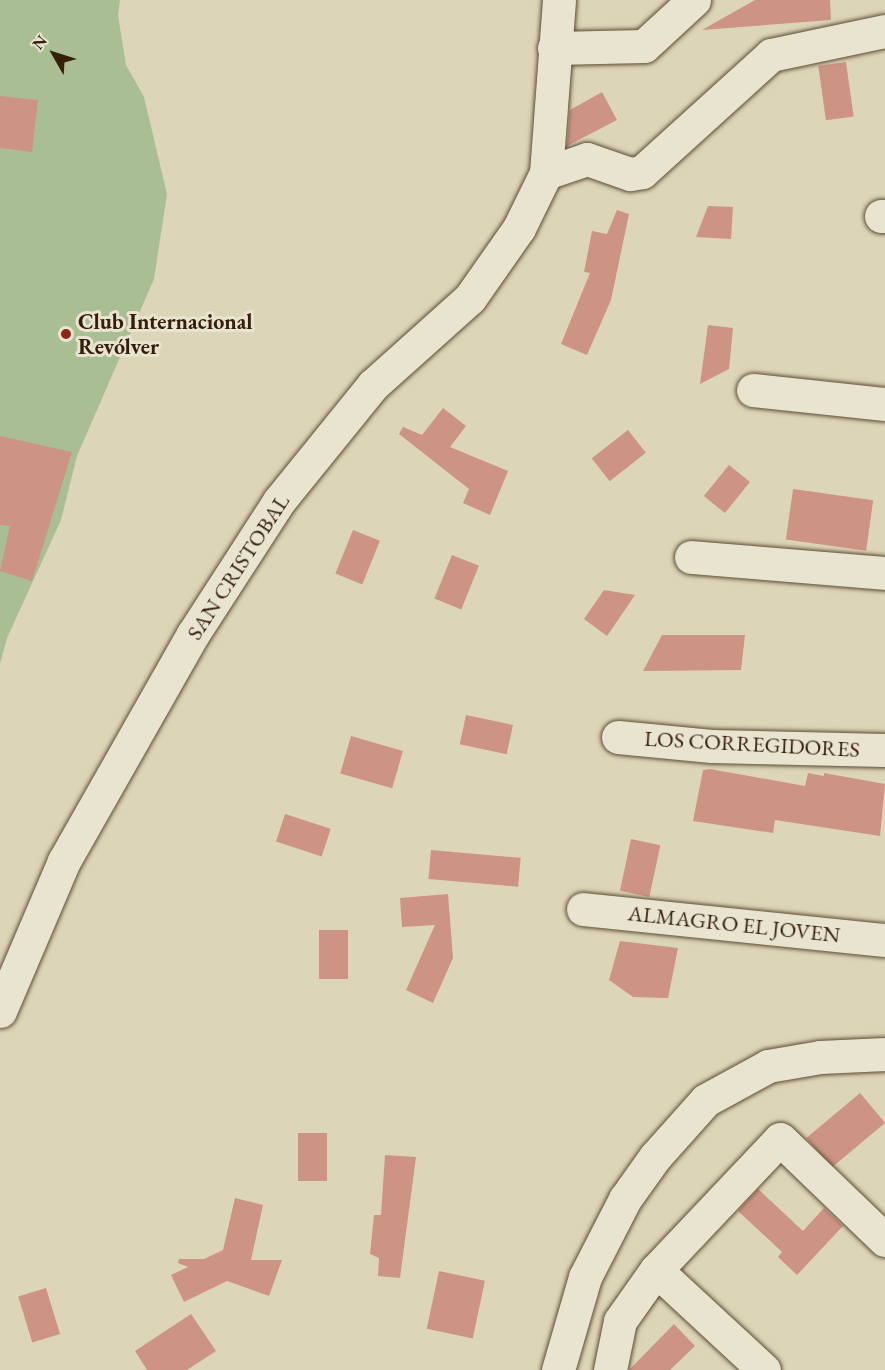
<!DOCTYPE html>
<html>
<head>
<meta charset="utf-8">
<style>
	body { margin:0 }
	#map { position:relative; width:885px; height:1370px; overflow:hidden; background:#ddd5b7; font-family:"EB Garamond",serif }
	div>[style] { position:absolute }
	.green>* { inset:0; background:#aabe93 }
	.building>* { inset:0; background:#cd9484; transform-origin:0 0 }
	.roads { filter:drop-shadow(0 0 2px #5f4c36) drop-shadow(0 0 2px #5f4c36) }
	.minor>* { height:33px; margin:-16.5px; padding:0 16.5px; transform-origin:16.5px; border-radius:16.5px; background:#e9e4d0 }
	.dots>* { width:16px; height:16px; translate:-50% -50%; box-sizing:border-box; border:3px solid #e9e4d0; border-radius:50% }
	span { translate:-50% -50%; white-space:nowrap; text-align:center; line-height:1.15; -webkit-text-stroke:6px #e9e4d0; paint-order:stroke }
	.poi-label { font-size:22px; color:#351f0b; font-weight:700 }
	.left { translate:0 -50%; text-align:left }
	.street-label { font-size:22px; color:#351f0b }
	.north { position:absolute; left:24px; top:24px; width:60px; height:60px; -webkit-text-stroke:4px #e9e4d0; paint-order:stroke; rotate:309deg; font-size:16px; font-weight:700; line-height:24px; text-align:center; color:#351f0b }
	.north::after { content:''; display:block; margin:auto; width:21px; height:27px; background:#351f0b; clip-path:polygon(50% 0,100% 100%,50% 72%,0 100%) }
</style>
</head>
<body>
<div id="map">
	<div class="green">
		<i style="clip-path:polygon(0 0,120px 0,118px 15px,126px 65px,144px 97px,167px 194px,154px 279px,77px 456px,61px 520px,7px 638px,0 664px)"></i>
	</div>
	<div class="building">
		<i style="clip-path:polygon(755px 0,830px 0,831px 20px,702px 30px)"></i>
		<i style="left:846px;top:62px;width:55px;height:28px;rotate:82deg"></i>
		<i style="clip-path:polygon(602px 92px,617px 120px,567px 146px,570px 110px)"></i>
		<i style="clip-path:polygon(0 96px,38px 100px,32px 152px,0 148px)"></i>
		<i style="clip-path:polygon(708px 206px,733px 207px,731px 239px,696px 237px)"></i>
		<i style="clip-path:polygon(617px 210px,629px 214px,611px 300px,587px 355px,561px 344px,590px 273px,584px 272px,592px 231px,607px 234px)"></i>
		<i style="clip-path:polygon(708px 325px,733px 328px,729px 369px,700px 384px)"></i>
		<i style="clip-path:polygon(443px 408px,466px 426px,450px 447px,508px 471px,490px 515px,463px 503px,469px 489px,399px 434px,403px 427px,422px 435px)"></i>
		<i style="left:628px;top:430px;width:29px;height:46px;rotate:52deg"></i>
		<i style="clip-path:polygon(0 436px,72px 452px,32px 581px,0 571px,10px 526px,0 525px)"></i>
		<i style="left:729px;top:465px;width:27px;height:40px;rotate:39deg"></i>
		<i style="left:793px;top:489px;width:81px;height:51px;rotate:8deg"></i>
		<i style="left:353px;top:530px;width:29px;height:47px;rotate:22deg"></i>
		<i style="left:452px;top:555px;width:29px;height:47px;rotate:22deg"></i>
		<i style="clip-path:polygon(604px 590px,635px 595px,607px 636px,584px 619px)"></i>
		<i style="clip-path:polygon(662px 635px,745px 635px,741px 670px,643px 671px)"></i>
		<i style="left:466px;top:715px;width:48px;height:30px;rotate:12deg"></i>
		<i style="left:351px;top:736px;width:54px;height:39px;rotate:16deg"></i>
		<i style="clip-path:polygon(710px 769px,805px 786px,808px 773px,824px 776px,824px 773px,885px 784px,880px 836px,775px 820px,773px 833px,693px 821px,703px 770px)"></i>
		<i style="left:285px;top:814px;width:48px;height:29px;rotate:18deg"></i>
		<i style="left:631px;top:839px;width:30px;height:53px;rotate:12deg"></i>
		<i style="left:431px;top:850px;width:90px;height:29px;rotate:5deg"></i>
		<i style="clip-path:polygon(448px 894px,453px 958px,433px 1003px,406px 990px,435px 925px,402px 927px,400px 898px)"></i>
		<i style="left:319px;top:930px;width:29px;height:49px"></i>
		<i style="clip-path:polygon(620px 941px,678px 948px,668px 998px,633px 997px,609px 980px)"></i>
		<i style="left:860px;top:1093px;width:39px;height:70px;rotate:50deg"></i>
		<i style="left:298px;top:1133px;width:29px;height:48px"></i>
		<i style="clip-path:polygon(385px 1155px,416px 1157px,400px 1278px,378px 1276px,379px 1258px,370px 1254px,374px 1215px,381px 1215px)"></i>
		<i style="clip-path:polygon(758px 1189px,803px 1231px,824px 1208px,843px 1226px,797px 1275px,778px 1257px,782px 1252px,738px 1211px)"></i>
		<i style="clip-path:polygon(235px 1198px,263px 1205px,251px 1260px,282px 1260px,269px 1296px,227px 1281px,184px 1302px,171px 1275px,188px 1267px,178px 1263px,179px 1259px,204px 1259px,223px 1250px)"></i>
		<i style="left:439px;top:1271px;width:47px;height:59px;rotate:12deg"></i>
		<i style="left:46px;top:1288px;width:48px;height:29px;rotate:73deg"></i>
		<i style="clip-path:polygon(191px 1314px,216px 1351px,187px 1370px,147px 1370px,135px 1351px)"></i>
		<i style="clip-path:polygon(674px 1324px,695px 1346px,670px 1370px,629px 1370px)"></i>
	</div>
	<div class="roads">
		<div class="minor">
			<i style="left:554px;top:48px;width:90px;rotate:-1.3deg"></i>
			<i style="left:644px;top:46px;width:68px;rotate:-42.6deg"></i>
			<i style="left:546px;top:173px;width:43px;rotate:-18.9deg"></i>
			<i style="left:587px;top:159px;width:46px;rotate:19.2deg"></i>
			<i style="left:630px;top:174px;width:12px;rotate:-9deg"></i>
			<i style="left:642px;top:172px;width:174px;rotate:-42.2deg"></i>
			<i style="left:771px;top:55px;width:116px;rotate:-11.9deg"></i>
			<i style="left:881px;top:216px;width:4px"></i>
			<i style="left:753px;top:390px;width:133px;rotate:6.1deg"></i>
			<i style="left:691px;top:557px;width:195px;rotate:4.7deg"></i>
			<i style="left:618px;top:737px;width:94px;rotate:5.5deg"></i>
			<i style="left:712px;top:746px;width:173px;rotate:1.3deg"></i>
			<i style="left:583px;top:909px;width:304px;rotate:5.9deg"></i>
			<i style="left:0;top:1011px;width:163px;rotate:-66.9deg"></i>
			<i style="left:64px;top:861px;width:261px;rotate:-60.4deg"></i>
			<i style="left:193px;top:634px;width:158px;rotate:-57.1deg"></i>
			<i style="left:279px;top:501px;width:149px;rotate:-51deg"></i>
			<i style="left:373px;top:385px;width:130px;rotate:-41.9deg"></i>
			<i style="left:470px;top:298px;width:85px;rotate:-55deg"></i>
			<i style="left:519px;top:228px;width:61px;rotate:-63.9deg"></i>
			<i style="left:546px;top:173px;width:173px;rotate:-85.7deg"></i>
			<i style="left:656px;top:1270px;width:147px;rotate:42.8deg"></i>
			<i style="left:558px;top:1370px;width:97px;rotate:-73.8deg"></i>
			<i style="left:585px;top:1277px;width:88px;rotate:-62.9deg"></i>
			<i style="left:625px;top:1199px;width:52px;rotate:-54.5deg"></i>
			<i style="left:655px;top:1157px;width:76px;rotate:-48.2deg"></i>
			<i style="left:706px;top:1100px;width:71px;rotate:-28.7deg"></i>
			<i style="left:768px;top:1066px;width:53px;rotate:-9.8deg"></i>
			<i style="left:820px;top:1057px;width:65px;rotate:-2.6deg"></i>
			<i style="left:610px;top:1370px;width:50px;rotate:-78.5deg"></i>
			<i style="left:620px;top:1321px;width:62px;rotate:-54.8deg"></i>
			<i style="left:656px;top:1270px;width:180px;rotate:-46.6deg"></i>
			<i style="left:780px;top:1139px;width:146px;rotate:43.9deg"></i>
		</div>
	</div>
	<div class="dots">
		<i style="left:66px;top:334px;background:#8f2418"></i>
	</div>
	<div class="poi-label">
		<span class="left" style="left:78px;top:334px">Club Internacional<br>Revólver</span>
	</div>
	<div class="street-label">
		<span style="left:238px;top:567px;rotate:-57deg">SAN CRISTOBAL</span>
		<span style="left:752px;top:744px;rotate:3deg">LOS CORREGIDORES</span>
		<span style="left:734px;top:924px;rotate:6deg">ALMAGRO EL JOVEN</span>
	</div>
	<div class="north">N</div>
</div>
</body>
</html>
